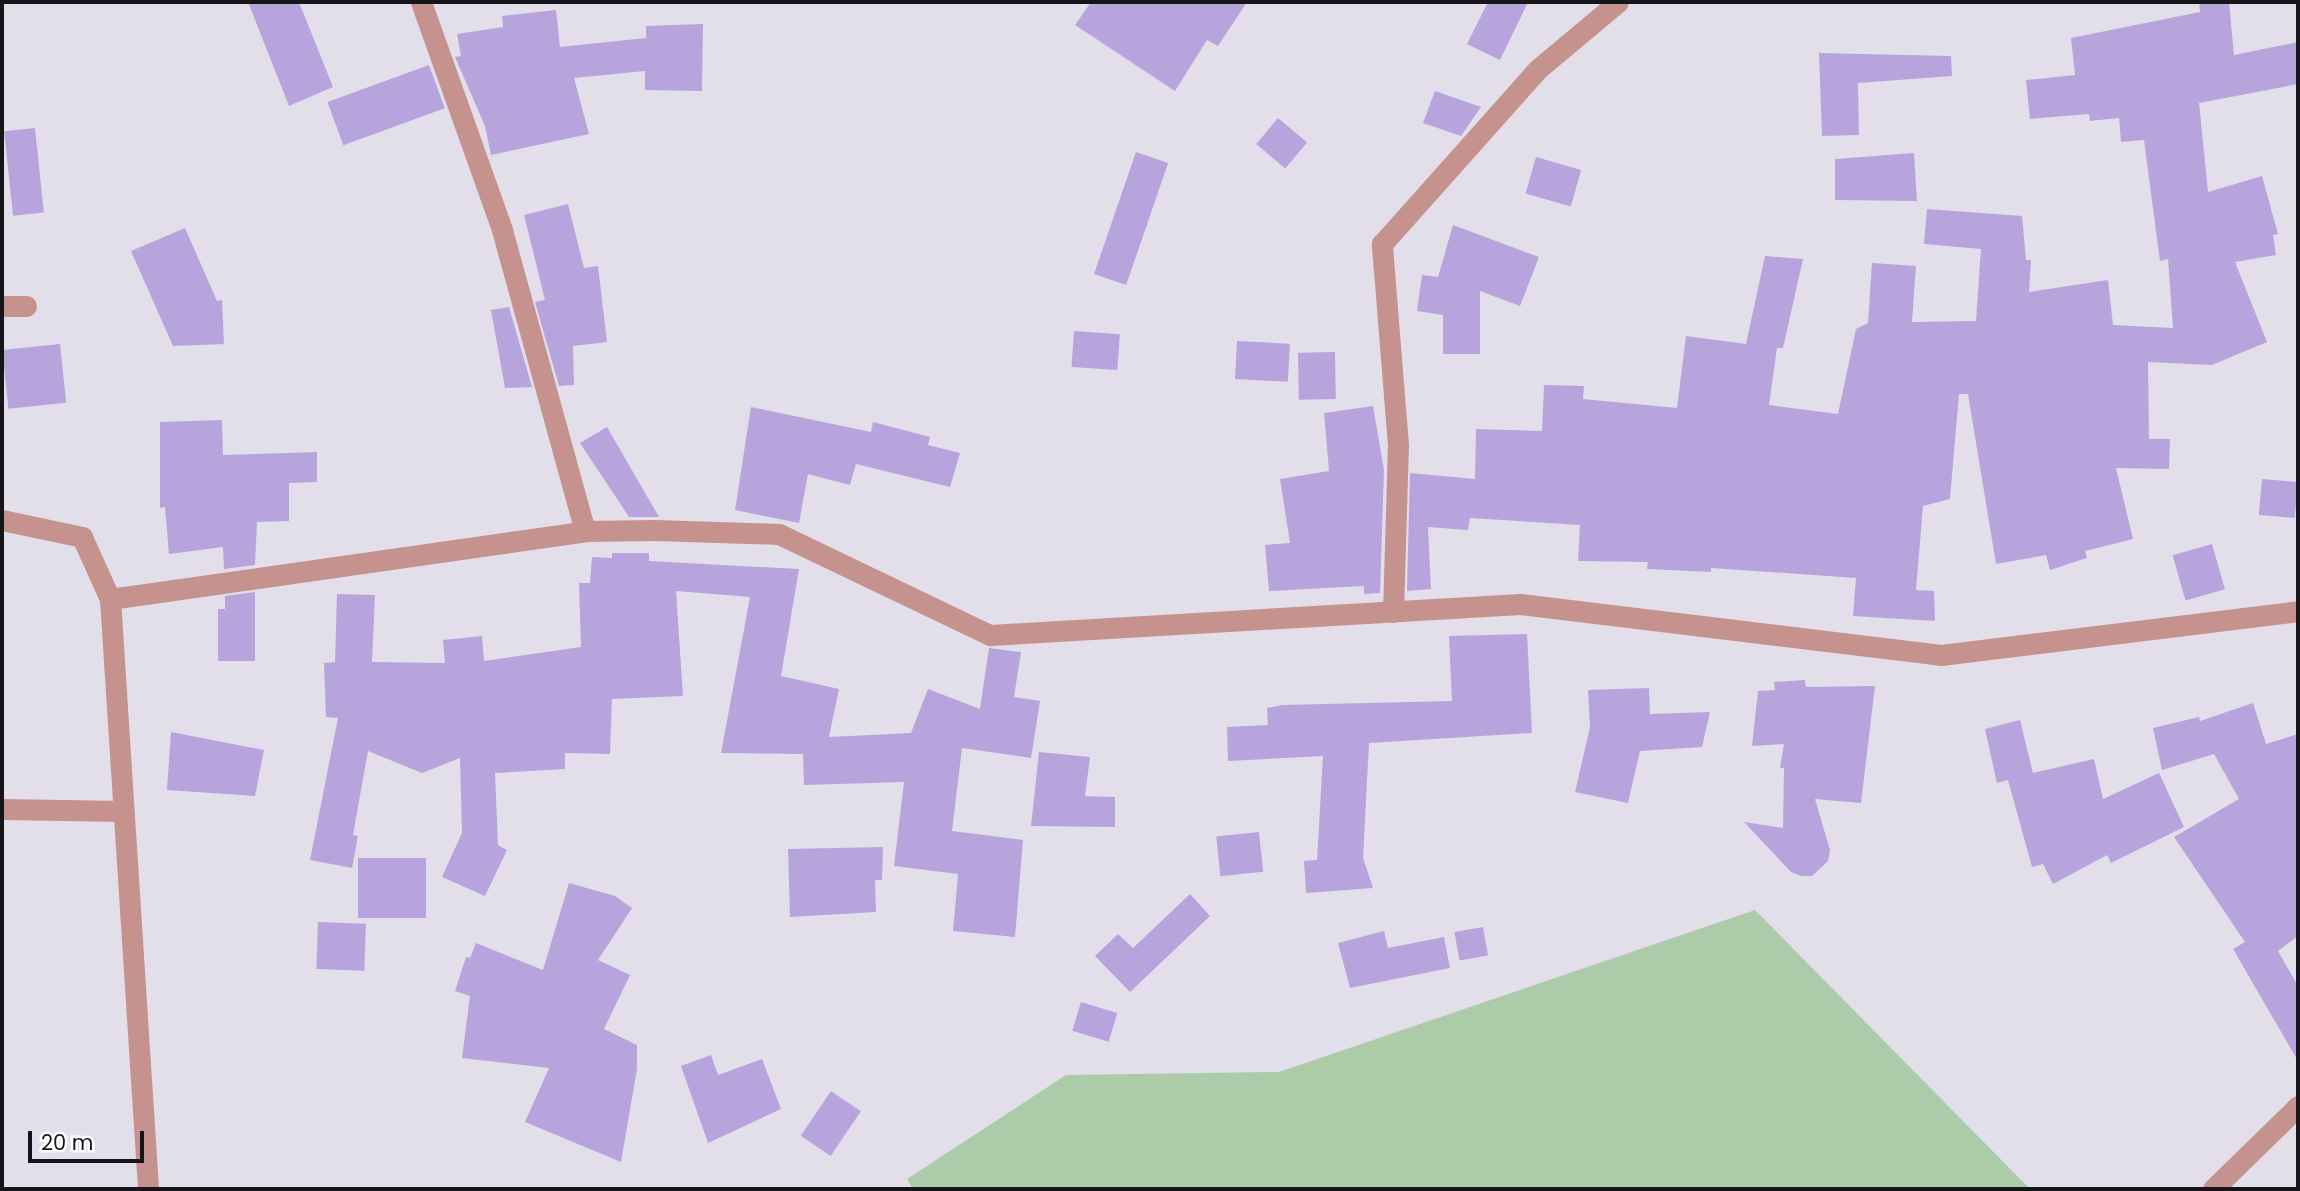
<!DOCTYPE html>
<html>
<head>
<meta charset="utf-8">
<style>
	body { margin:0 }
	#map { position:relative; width:2300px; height:1191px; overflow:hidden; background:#e2dfea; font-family:Poppins,sans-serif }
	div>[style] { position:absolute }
	.green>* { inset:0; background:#accca9 }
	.building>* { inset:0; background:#b8a4dd; transform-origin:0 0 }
	.minor>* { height:21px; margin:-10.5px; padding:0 10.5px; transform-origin:10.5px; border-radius:10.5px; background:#c6928d }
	span { translate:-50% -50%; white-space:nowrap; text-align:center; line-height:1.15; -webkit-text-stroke:7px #fff; paint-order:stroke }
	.frame { position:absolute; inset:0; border:4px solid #161519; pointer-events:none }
	.scale { position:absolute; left:28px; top:1131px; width:116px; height:32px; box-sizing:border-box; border:4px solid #161519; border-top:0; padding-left:9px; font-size:21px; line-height:24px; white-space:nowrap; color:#161519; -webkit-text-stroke:5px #fff; paint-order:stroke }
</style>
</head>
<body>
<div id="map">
	<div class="green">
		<i style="clip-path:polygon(1755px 910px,2030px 1189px,913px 1189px,907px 1179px,1066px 1075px,1279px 1072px)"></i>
	</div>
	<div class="building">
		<i style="clip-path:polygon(248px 2px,299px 2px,333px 87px,289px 106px)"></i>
		<i style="clip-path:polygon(1091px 2px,1247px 2px,1218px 46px,1207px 40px,1175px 91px,1075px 25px)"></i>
		<i style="clip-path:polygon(1488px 2px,1528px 2px,1500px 60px,1467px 44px)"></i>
		<i style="clip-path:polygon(2199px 2px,2229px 2px,2234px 55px,2298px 42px,2298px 84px,2199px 103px,2208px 192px,2262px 176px,2278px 234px,2273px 235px,2276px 255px,2235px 262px,2267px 342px,2212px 365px,2148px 362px,2149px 439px,2170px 439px,2169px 469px,2116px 468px,2133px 539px,2085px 551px,2087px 558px,2050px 570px,2046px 555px,1996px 564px,1968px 394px,1959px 394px,1950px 499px,1923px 506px,1916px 590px,1934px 591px,1935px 621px,1853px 616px,1856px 578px,1711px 568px,1711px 572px,1647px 569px,1648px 562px,1578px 561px,1580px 525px,1470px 518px,1468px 530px,1428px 527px,1431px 589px,1407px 591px,1410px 473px,1475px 479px,1476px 429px,1542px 431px,1544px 385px,1584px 386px,1583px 399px,1677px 408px,1686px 336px,1746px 344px,1765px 256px,1803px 259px,1783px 348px,1777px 348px,1769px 405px,1838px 414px,1856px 329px,1868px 323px,1872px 263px,1916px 266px,1912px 322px,1976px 321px,1981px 249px,1924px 244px,1927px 209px,2022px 216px,2026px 260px,2031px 260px,2029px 292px,2108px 280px,2113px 325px,2173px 328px,2168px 259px,2160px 261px,2144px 140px,2121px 142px,2119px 118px,2090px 121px,2089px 114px,2030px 119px,2026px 80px,2075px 75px,2071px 38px,2200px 12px)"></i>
		<i style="clip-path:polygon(556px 10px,560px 47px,646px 38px,646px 26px,703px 24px,702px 91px,645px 90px,645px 71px,574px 78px,589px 134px,491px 155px,485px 126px,455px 57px,461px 56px,457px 34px,503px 27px,502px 16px)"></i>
		<i style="clip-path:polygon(1819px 53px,1951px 56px,1952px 76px,1858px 83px,1859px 135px,1822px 136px)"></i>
		<i style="left:429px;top:65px;width:46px;height:108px;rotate:70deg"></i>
		<i style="clip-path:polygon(1435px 91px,1481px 107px,1461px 136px,1423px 123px)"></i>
		<i style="left:1278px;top:118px;width:38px;height:34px;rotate:40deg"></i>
		<i style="left:35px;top:128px;width:85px;height:31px;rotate:84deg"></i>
		<i style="left:1136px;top:152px;width:34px;height:129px;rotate:19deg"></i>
		<i style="clip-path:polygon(1914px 153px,1917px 201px,1835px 200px,1835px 159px)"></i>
		<i style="left:1536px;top:157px;width:47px;height:38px;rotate:16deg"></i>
		<i style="clip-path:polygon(568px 204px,584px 268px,598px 266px,607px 342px,573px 346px,574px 385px,559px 386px,535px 302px,545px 300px,524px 215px)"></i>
		<i style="clip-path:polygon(1453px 225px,1539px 257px,1520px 306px,1480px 291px,1480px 354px,1443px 354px,1443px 315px,1417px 311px,1422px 275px,1438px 277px)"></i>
		<i style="clip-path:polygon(185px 228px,217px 301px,222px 300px,224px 344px,173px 346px,131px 251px)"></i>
		<i style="clip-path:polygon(509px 307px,532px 387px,505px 388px,491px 310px)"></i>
		<i style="left:1074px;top:331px;width:46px;height:36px;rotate:4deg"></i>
		<i style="left:1237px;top:341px;width:53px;height:38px;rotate:3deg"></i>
		<i style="left:60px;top:344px;width:59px;height:58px;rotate:84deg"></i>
		<i style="left:1335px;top:352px;width:47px;height:37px;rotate:89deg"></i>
		<i style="clip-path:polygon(1373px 406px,1384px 470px,1380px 593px,1364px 594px,1364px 586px,1269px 591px,1265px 545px,1290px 543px,1280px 479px,1329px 471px,1324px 413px)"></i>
		<i style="clip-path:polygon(751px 407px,871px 432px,873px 422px,930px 437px,928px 445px,960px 453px,950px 487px,856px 464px,850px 485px,808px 474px,799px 523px,735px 510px)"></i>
		<i style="clip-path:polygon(222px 420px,223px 455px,317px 452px,317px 482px,289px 483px,289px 521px,257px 522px,255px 565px,224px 569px,223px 547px,169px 554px,165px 507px,160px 508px,160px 422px)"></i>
		<i style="clip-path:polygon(607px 427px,659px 517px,629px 517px,580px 443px)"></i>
		<i style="left:2262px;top:479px;width:36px;height:36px;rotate:5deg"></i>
		<i style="left:2212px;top:544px;width:47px;height:41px;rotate:74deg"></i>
		<i style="clip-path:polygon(612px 553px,649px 553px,649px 561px,799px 569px,781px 676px,839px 689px,829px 737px,911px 733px,928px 689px,980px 709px,989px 648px,1021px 652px,1014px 697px,1040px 701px,1031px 758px,962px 748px,952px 831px,1023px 840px,1015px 937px,953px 931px,958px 874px,894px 866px,904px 782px,804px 785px,803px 754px,721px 753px,750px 597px,676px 591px,683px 696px,612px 699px,610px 754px,565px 753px,565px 769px,495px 773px,498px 845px,507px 850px,485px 896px,442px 877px,462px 833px,460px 758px,422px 773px,368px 751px,353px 835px,358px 836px,352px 868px,310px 860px,338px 718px,326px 717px,324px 663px,335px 662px,337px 594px,375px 595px,372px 662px,445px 663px,443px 640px,482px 636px,484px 661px,581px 647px,579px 583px,590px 583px,592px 557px,612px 558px)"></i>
		<i style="clip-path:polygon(255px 592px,255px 661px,218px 661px,218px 609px,225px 609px,225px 596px)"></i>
		<i style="clip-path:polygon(1527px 634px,1532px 733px,1369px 743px,1363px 858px,1373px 888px,1306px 893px,1304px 861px,1317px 860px,1323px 756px,1228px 761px,1227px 727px,1268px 725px,1267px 708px,1282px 705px,1452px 701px,1449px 636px)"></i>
		<i style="clip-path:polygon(1805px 680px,1806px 687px,1875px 686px,1861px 803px,1815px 799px,1830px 850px,1828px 861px,1812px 876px,1801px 876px,1791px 872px,1744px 822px,1783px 828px,1784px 768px,1780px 768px,1784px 744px,1752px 746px,1758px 691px,1775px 690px,1774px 682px)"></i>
		<i style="clip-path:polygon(1649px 688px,1650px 714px,1710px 712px,1702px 747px,1640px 751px,1628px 803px,1575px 792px,1590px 727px,1588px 690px)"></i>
		<i style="clip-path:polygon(2253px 703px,2266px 744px,2298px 734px,2298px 936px,2278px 951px,2298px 986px,2298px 1061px,2233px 949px,2245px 942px,2174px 837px,2239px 799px,2214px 754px,2162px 770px,2153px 728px,2199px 717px,2200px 721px)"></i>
		<i style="clip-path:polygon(2020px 720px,2033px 773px,2094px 759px,2103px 799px,2159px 773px,2184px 827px,2111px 863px,2107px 855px,2053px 884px,2043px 864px,2032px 867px,2008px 780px,1997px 783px,1985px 729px)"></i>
		<i style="clip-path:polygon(171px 732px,264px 750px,255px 796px,167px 790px)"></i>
		<i style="clip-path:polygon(1039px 752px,1090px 757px,1085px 796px,1115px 797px,1115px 827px,1031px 826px)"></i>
		<i style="left:1259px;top:832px;width:40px;height:43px;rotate:84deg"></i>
		<i style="clip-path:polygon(883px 847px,882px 880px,875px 880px,876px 912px,790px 917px,788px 849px)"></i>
		<i style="left:358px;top:858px;width:68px;height:60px"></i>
		<i style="clip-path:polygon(569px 883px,615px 896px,632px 908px,598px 960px,630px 975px,604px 1029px,637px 1045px,637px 1069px,621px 1162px,525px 1122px,549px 1068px,462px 1058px,470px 996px,455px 991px,466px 957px,470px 958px,476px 943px,543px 970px)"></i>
		<i style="clip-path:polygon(1190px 894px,1210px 916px,1130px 992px,1095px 956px,1118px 934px,1133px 948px)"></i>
		<i style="left:318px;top:922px;width:48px;height:47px;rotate:2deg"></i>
		<i style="left:1483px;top:927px;width:29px;height:29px;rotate:80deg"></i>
		<i style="clip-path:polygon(1384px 931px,1388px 948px,1444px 937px,1450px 968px,1350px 988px,1338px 943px)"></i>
		<i style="left:1081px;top:1002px;width:38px;height:30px;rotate:17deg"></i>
		<i style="clip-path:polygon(711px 1055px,718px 1075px,762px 1059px,781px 1109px,708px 1143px,681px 1066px)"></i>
		<i style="left:831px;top:1091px;width:36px;height:54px;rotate:34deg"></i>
	</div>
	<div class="minor">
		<i style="left:421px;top:2px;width:242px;rotate:70.4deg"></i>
		<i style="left:502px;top:230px;width:312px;rotate:74.6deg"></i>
		<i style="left:2px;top:306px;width:24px"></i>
		<i style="left:2px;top:520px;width:82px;rotate:12deg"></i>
		<i style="left:82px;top:537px;width:68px;rotate:65.7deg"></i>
		<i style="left:110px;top:599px;width:591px;rotate:86.31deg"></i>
		<i style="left:110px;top:599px;width:480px;rotate:-8.1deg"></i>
		<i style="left:585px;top:531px;width:70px;rotate:-0.8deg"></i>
		<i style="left:655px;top:530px;width:124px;rotate:1.8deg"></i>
		<i style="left:779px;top:534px;width:234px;rotate:25.6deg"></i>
		<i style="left:990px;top:635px;width:531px;rotate:-3.35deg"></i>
		<i style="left:1520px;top:604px;width:424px;rotate:6.9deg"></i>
		<i style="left:1941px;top:655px;width:360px;rotate:-7deg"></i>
		<i style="left:1393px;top:612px;width:167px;rotate:-88.3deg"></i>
		<i style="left:1398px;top:445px;width:202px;rotate:-94.6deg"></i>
		<i style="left:1382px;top:244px;width:234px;rotate:-48.3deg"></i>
		<i style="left:1538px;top:69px;width:104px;rotate:-39.9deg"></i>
		<i style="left:2px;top:809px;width:121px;rotate:0.9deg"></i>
		<i style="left:2213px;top:1189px;width:119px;rotate:-44.3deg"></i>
	</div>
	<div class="frame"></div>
	<div class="scale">20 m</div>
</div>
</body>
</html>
